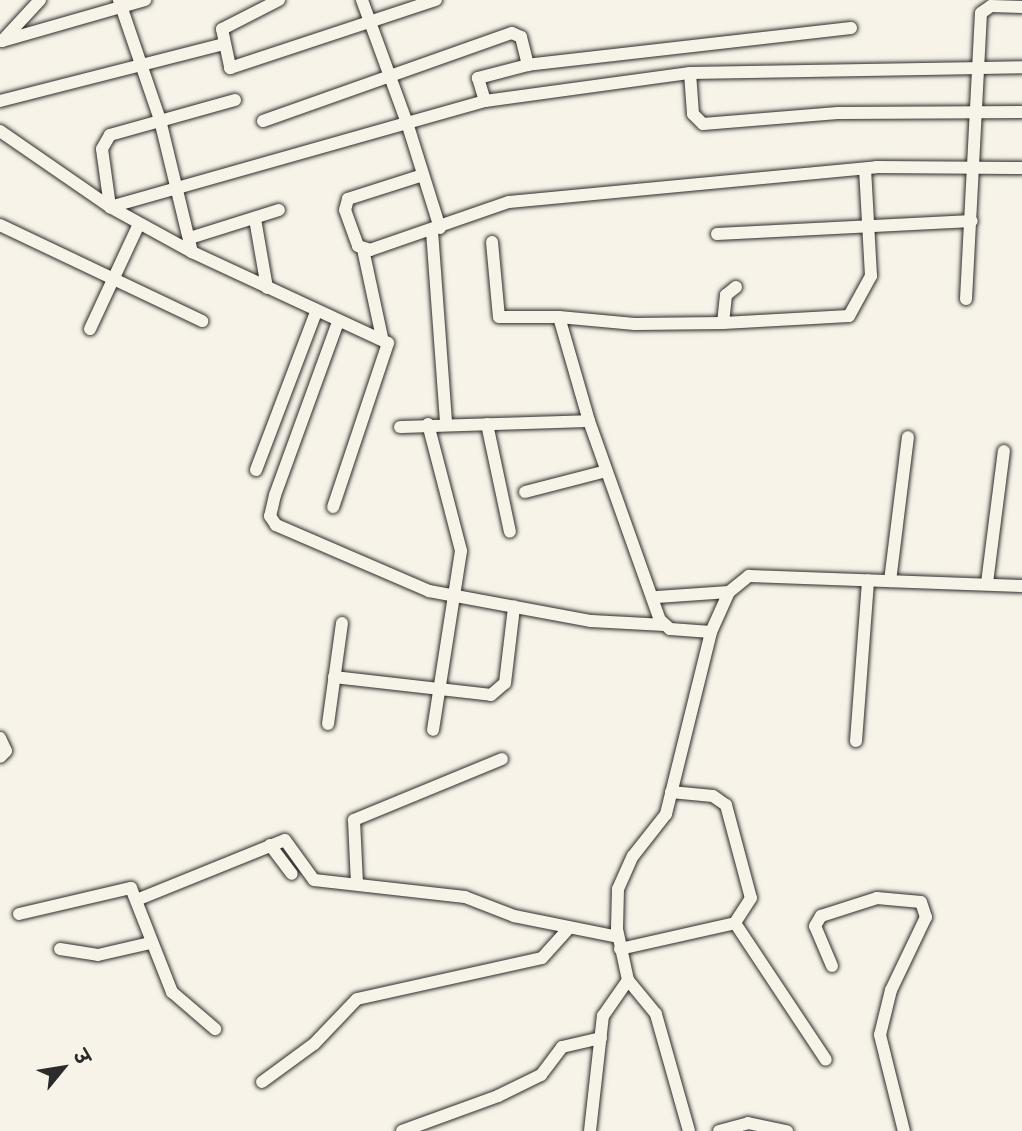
<!DOCTYPE html>
<html>
<head>
<meta charset="utf-8">
<style>
	body { margin:0 }
	#map { position:relative; width:1022px; height:1131px; overflow:hidden; background:#f7f3e8; font-family:"Comic Neue","Playpen Sans Deva",sans-serif }
	div>[style] { position:absolute }
	.roads { filter:drop-shadow(0 0 2px #2b2b2b) drop-shadow(0 0 2px #2b2b2b) }
	.minor>* { height:12px; margin:-6px; padding:0 6px; transform-origin:6px; border-radius:6px; background:#f7f3e8 }
	span { translate:-50% -50%; white-space:nowrap; text-align:center; line-height:1.15; -webkit-text-stroke:5px #f7f3e8; paint-order:stroke }
	.north { position:absolute; left:28px; top:1033px; width:70px; height:70px; -webkit-text-stroke:5px #f7f3e8; paint-order:stroke; rotate:60deg; font-size:19px; font-weight:700; line-height:28px; text-align:center; color:#2b2b2b }
	.north::after { content:''; display:block; margin:auto; width:24px; height:32px; background:#2b2b2b; clip-path:polygon(50% 0,100% 100%,50% 72%,0 100%) }
</style>
</head>
<body>
<div id="map">
	<div class="roads">
		<div class="minor">
			<i style="left:119px;top:0;width:127px;rotate:71.1deg"></i>
			<i style="left:160px;top:120px;width:136px;rotate:76.4deg"></i>
			<i style="left:192px;top:252px;width:216px;rotate:24.9deg"></i>
			<i style="left:388px;top:343px;width:173px;rotate:108.5deg"></i>
			<i style="left:279px;top:0;width:64px;rotate:153deg"></i>
			<i style="left:222px;top:29px;width:40px;rotate:78deg"></i>
			<i style="left:230px;top:68px;width:217px;rotate:-18.3deg"></i>
			<i style="left:851px;top:28px;width:325px;rotate:173.5deg"></i>
			<i style="left:528px;top:65px;width:52px;rotate:165.4deg"></i>
			<i style="left:478px;top:78px;width:24px;rotate:73deg"></i>
			<i style="left:485px;top:101px;width:207px;rotate:-7.8deg"></i>
			<i style="left:690px;top:73px;width:332px;rotate:-1deg"></i>
			<i style="left:2px;top:41px;width:149px;rotate:-16deg"></i>
			<i style="left:2px;top:41px;width:56px;rotate:-47.2deg"></i>
			<i style="left:690px;top:73px;width:41px;rotate:85.8deg"></i>
			<i style="left:693px;top:114px;width:14px;rotate:45deg"></i>
			<i style="left:703px;top:124px;width:135px;rotate:-4.7deg"></i>
			<i style="left:838px;top:113px;width:184px;rotate:-0.3deg"></i>
			<i style="left:235px;top:100px;width:130px;rotate:164.4deg"></i>
			<i style="left:110px;top:135px;width:16px;rotate:120deg"></i>
			<i style="left:102px;top:149px;width:59px;rotate:82.1deg"></i>
			<i style="left:110px;top:207px;width:309px;rotate:-15.8deg"></i>
			<i style="left:407px;top:123px;width:131px;rotate:-110.1deg"></i>
			<i style="left:0;top:101px;width:231px;rotate:-14.3deg"></i>
			<i style="left:263px;top:121px;width:264px;rotate:-19.5deg"></i>
			<i style="left:512px;top:33px;width:10px;rotate:24deg"></i>
			<i style="left:521px;top:37px;width:29px;rotate:76deg"></i>
			<i style="left:0;top:131px;width:134px;rotate:34.6deg"></i>
			<i style="left:110px;top:207px;width:94px;rotate:28.8deg"></i>
			<i style="left:423px;top:175px;width:79px;rotate:162.3deg"></i>
			<i style="left:348px;top:199px;width:11px;rotate:105deg"></i>
			<i style="left:345px;top:210px;width:38px;rotate:70deg"></i>
			<i style="left:358px;top:246px;width:13px;rotate:18deg"></i>
			<i style="left:370px;top:250px;width:147px;rotate:-19.1deg"></i>
			<i style="left:509px;top:202px;width:369px;rotate:-5.4deg"></i>
			<i style="left:876px;top:167px;width:146px;rotate:0.4deg"></i>
			<i style="left:255px;top:219px;width:70px;rotate:80.1deg"></i>
			<i style="left:0;top:225px;width:224px;rotate:25.4deg"></i>
			<i style="left:440px;top:228px;width:110px;rotate:-107.4deg"></i>
			<i style="left:407px;top:123px;width:81px;rotate:-15.8deg"></i>
			<i style="left:432px;top:231px;width:191px;rotate:85.8deg"></i>
			<i style="left:717px;top:234px;width:255px;rotate:-2.9deg"></i>
			<i style="left:193px;top:237px;width:90px;rotate:-17.4deg"></i>
			<i style="left:492px;top:242px;width:75px;rotate:84.7deg"></i>
			<i style="left:499px;top:317px;width:60px"></i>
			<i style="left:559px;top:317px;width:108px;rotate:73.9deg"></i>
			<i style="left:363px;top:249px;width:91px;rotate:77.9deg"></i>
			<i style="left:736px;top:287px;width:13px;rotate:141deg"></i>
			<i style="left:726px;top:295px;width:28px;rotate:96deg"></i>
			<i style="left:723px;top:323px;width:126px;rotate:-3.2deg"></i>
			<i style="left:849px;top:316px;width:46px;rotate:-61.2deg"></i>
			<i style="left:871px;top:276px;width:107px;rotate:-93.2deg"></i>
			<i style="left:966px;top:299px;width:286px;rotate:-87deg"></i>
			<i style="left:981px;top:13px;width:12px;rotate:-35deg"></i>
			<i style="left:991px;top:6px;width:31px;rotate:2deg"></i>
			<i style="left:559px;top:317px;width:76px;rotate:5.3deg"></i>
			<i style="left:635px;top:324px;width:88px;rotate:-0.7deg"></i>
			<i style="left:338px;top:322px;width:184px;rotate:110deg"></i>
			<i style="left:275px;top:495px;width:22px;rotate:103deg"></i>
			<i style="left:270px;top:516px;width:11px;rotate:56deg"></i>
			<i style="left:276px;top:525px;width:167px;rotate:23.3deg"></i>
			<i style="left:429px;top:591px;width:165px;rotate:10.5deg"></i>
			<i style="left:591px;top:621px;width:74px;rotate:3.1deg"></i>
			<i style="left:90px;top:329px;width:116px;rotate:-65deg"></i>
			<i style="left:428px;top:424px;width:131px;rotate:75.4deg"></i>
			<i style="left:461px;top:551px;width:181px;rotate:98.9deg"></i>
			<i style="left:487px;top:424px;width:110px;rotate:78deg"></i>
			<i style="left:400px;top:427px;width:189px;rotate:-1.8deg"></i>
			<i style="left:589px;top:421px;width:211px;rotate:70.4deg"></i>
			<i style="left:660px;top:620px;width:13px;rotate:42deg"></i>
			<i style="left:670px;top:629px;width:41px;rotate:4.2deg"></i>
			<i style="left:256px;top:470px;width:169px;rotate:-69.2deg"></i>
			<i style="left:525px;top:492px;width:84px;rotate:-14.5deg"></i>
			<i style="left:890px;top:581px;width:145px;rotate:-82.9deg"></i>
			<i style="left:987px;top:583px;width:133px;rotate:-82.7deg"></i>
			<i style="left:657px;top:597px;width:72px;rotate:-4deg"></i>
			<i style="left:334px;top:677px;width:158px;rotate:6.5deg"></i>
			<i style="left:491px;top:695px;width:18px;rotate:-41deg"></i>
			<i style="left:505px;top:683px;width:77px;rotate:-83.2deg"></i>
			<i style="left:328px;top:724px;width:102px;rotate:-82.1deg"></i>
			<i style="left:0;top:738px;width:14px;rotate:65deg"></i>
			<i style="left:6px;top:751px;width:8px;rotate:135deg"></i>
			<i style="left:856px;top:741px;width:161px;rotate:-85.7deg"></i>
			<i style="left:671px;top:792px;width:42px;rotate:5.4deg"></i>
			<i style="left:713px;top:796px;width:16px;rotate:35deg"></i>
			<i style="left:726px;top:805px;width:96px;rotate:75deg"></i>
			<i style="left:751px;top:898px;width:30px;rotate:123deg"></i>
			<i style="left:270px;top:845px;width:36px;rotate:53deg"></i>
			<i style="left:357px;top:884px;width:64px;rotate:-92.7deg"></i>
			<i style="left:354px;top:820px;width:160px;rotate:-22.4deg"></i>
			<i style="left:139px;top:899px;width:157px;rotate:-22deg"></i>
			<i style="left:285px;top:840px;width:49px;rotate:54.1deg"></i>
			<i style="left:314px;top:880px;width:152px;rotate:6.4deg"></i>
			<i style="left:465px;top:897px;width:53px;rotate:21.2deg"></i>
			<i style="left:514px;top:916px;width:106px;rotate:11.4deg"></i>
			<i style="left:19px;top:914px;width:115px;rotate:-13.1deg"></i>
			<i style="left:131px;top:888px;width:112px;rotate:68.5deg"></i>
			<i style="left:172px;top:992px;width:57px;rotate:40.7deg"></i>
			<i style="left:60px;top:949px;width:38px;rotate:9deg"></i>
			<i style="left:98px;top:955px;width:53px;rotate:-13deg"></i>
			<i style="left:620px;top:949px;width:118px;rotate:-12.7deg"></i>
			<i style="left:735px;top:923px;width:164px;rotate:56.4deg"></i>
			<i style="left:832px;top:966px;width:43px;rotate:-113deg"></i>
			<i style="left:815px;top:926px;width:12px;rotate:-59deg"></i>
			<i style="left:821px;top:916px;width:59px;rotate:-17.8deg"></i>
			<i style="left:877px;top:898px;width:44px;rotate:5.2deg"></i>
			<i style="left:921px;top:902px;width:16px;rotate:72deg"></i>
			<i style="left:926px;top:917px;width:81px;rotate:115.6deg"></i>
			<i style="left:891px;top:990px;width:46px;rotate:103.7deg"></i>
			<i style="left:880px;top:1035px;width:99px;rotate:76deg"></i>
			<i style="left:262px;top:1082px;width:64px;rotate:-36.2deg"></i>
			<i style="left:314px;top:1044px;width:62px;rotate:-46.3deg"></i>
			<i style="left:357px;top:999px;width:189px;rotate:-12.5deg"></i>
			<i style="left:542px;top:958px;width:39px;rotate:-48deg"></i>
			<i style="left:402px;top:1131px;width:102px;rotate:-20deg"></i>
			<i style="left:498px;top:1096px;width:48px;rotate:-26deg"></i>
			<i style="left:541px;top:1075px;width:35px;rotate:-53deg"></i>
			<i style="left:562px;top:1047px;width:40px;rotate:-13deg"></i>
			<i style="left:590px;top:1131px;width:116px;rotate:-83.6deg"></i>
			<i style="left:603px;top:1016px;width:44px;rotate:-55.2deg"></i>
			<i style="left:689px;top:1131px;width:122px;rotate:-105.8deg"></i>
			<i style="left:656px;top:1014px;width:44px;rotate:-129.5deg"></i>
			<i style="left:628px;top:980px;width:52px;rotate:-102.2deg"></i>
			<i style="left:617px;top:929px;width:40px;rotate:-88.6deg"></i>
			<i style="left:618px;top:889px;width:36px;rotate:-66deg"></i>
			<i style="left:633px;top:856px;width:53px;rotate:-51.8deg"></i>
			<i style="left:666px;top:814px;width:187px;rotate:-76.1deg"></i>
			<i style="left:711px;top:632px;width:44px;rotate:-65.8deg"></i>
			<i style="left:729px;top:592px;width:26px;rotate:-39deg"></i>
			<i style="left:749px;top:576px;width:273px;rotate:2.1deg"></i>
			<i style="left:719px;top:1131px;width:30px;rotate:-15deg"></i>
			<i style="left:748px;top:1123px;width:40px;rotate:12deg"></i>
		</div>
	</div>
	<div class="north">उ</div>
</div>
</body>
</html>
